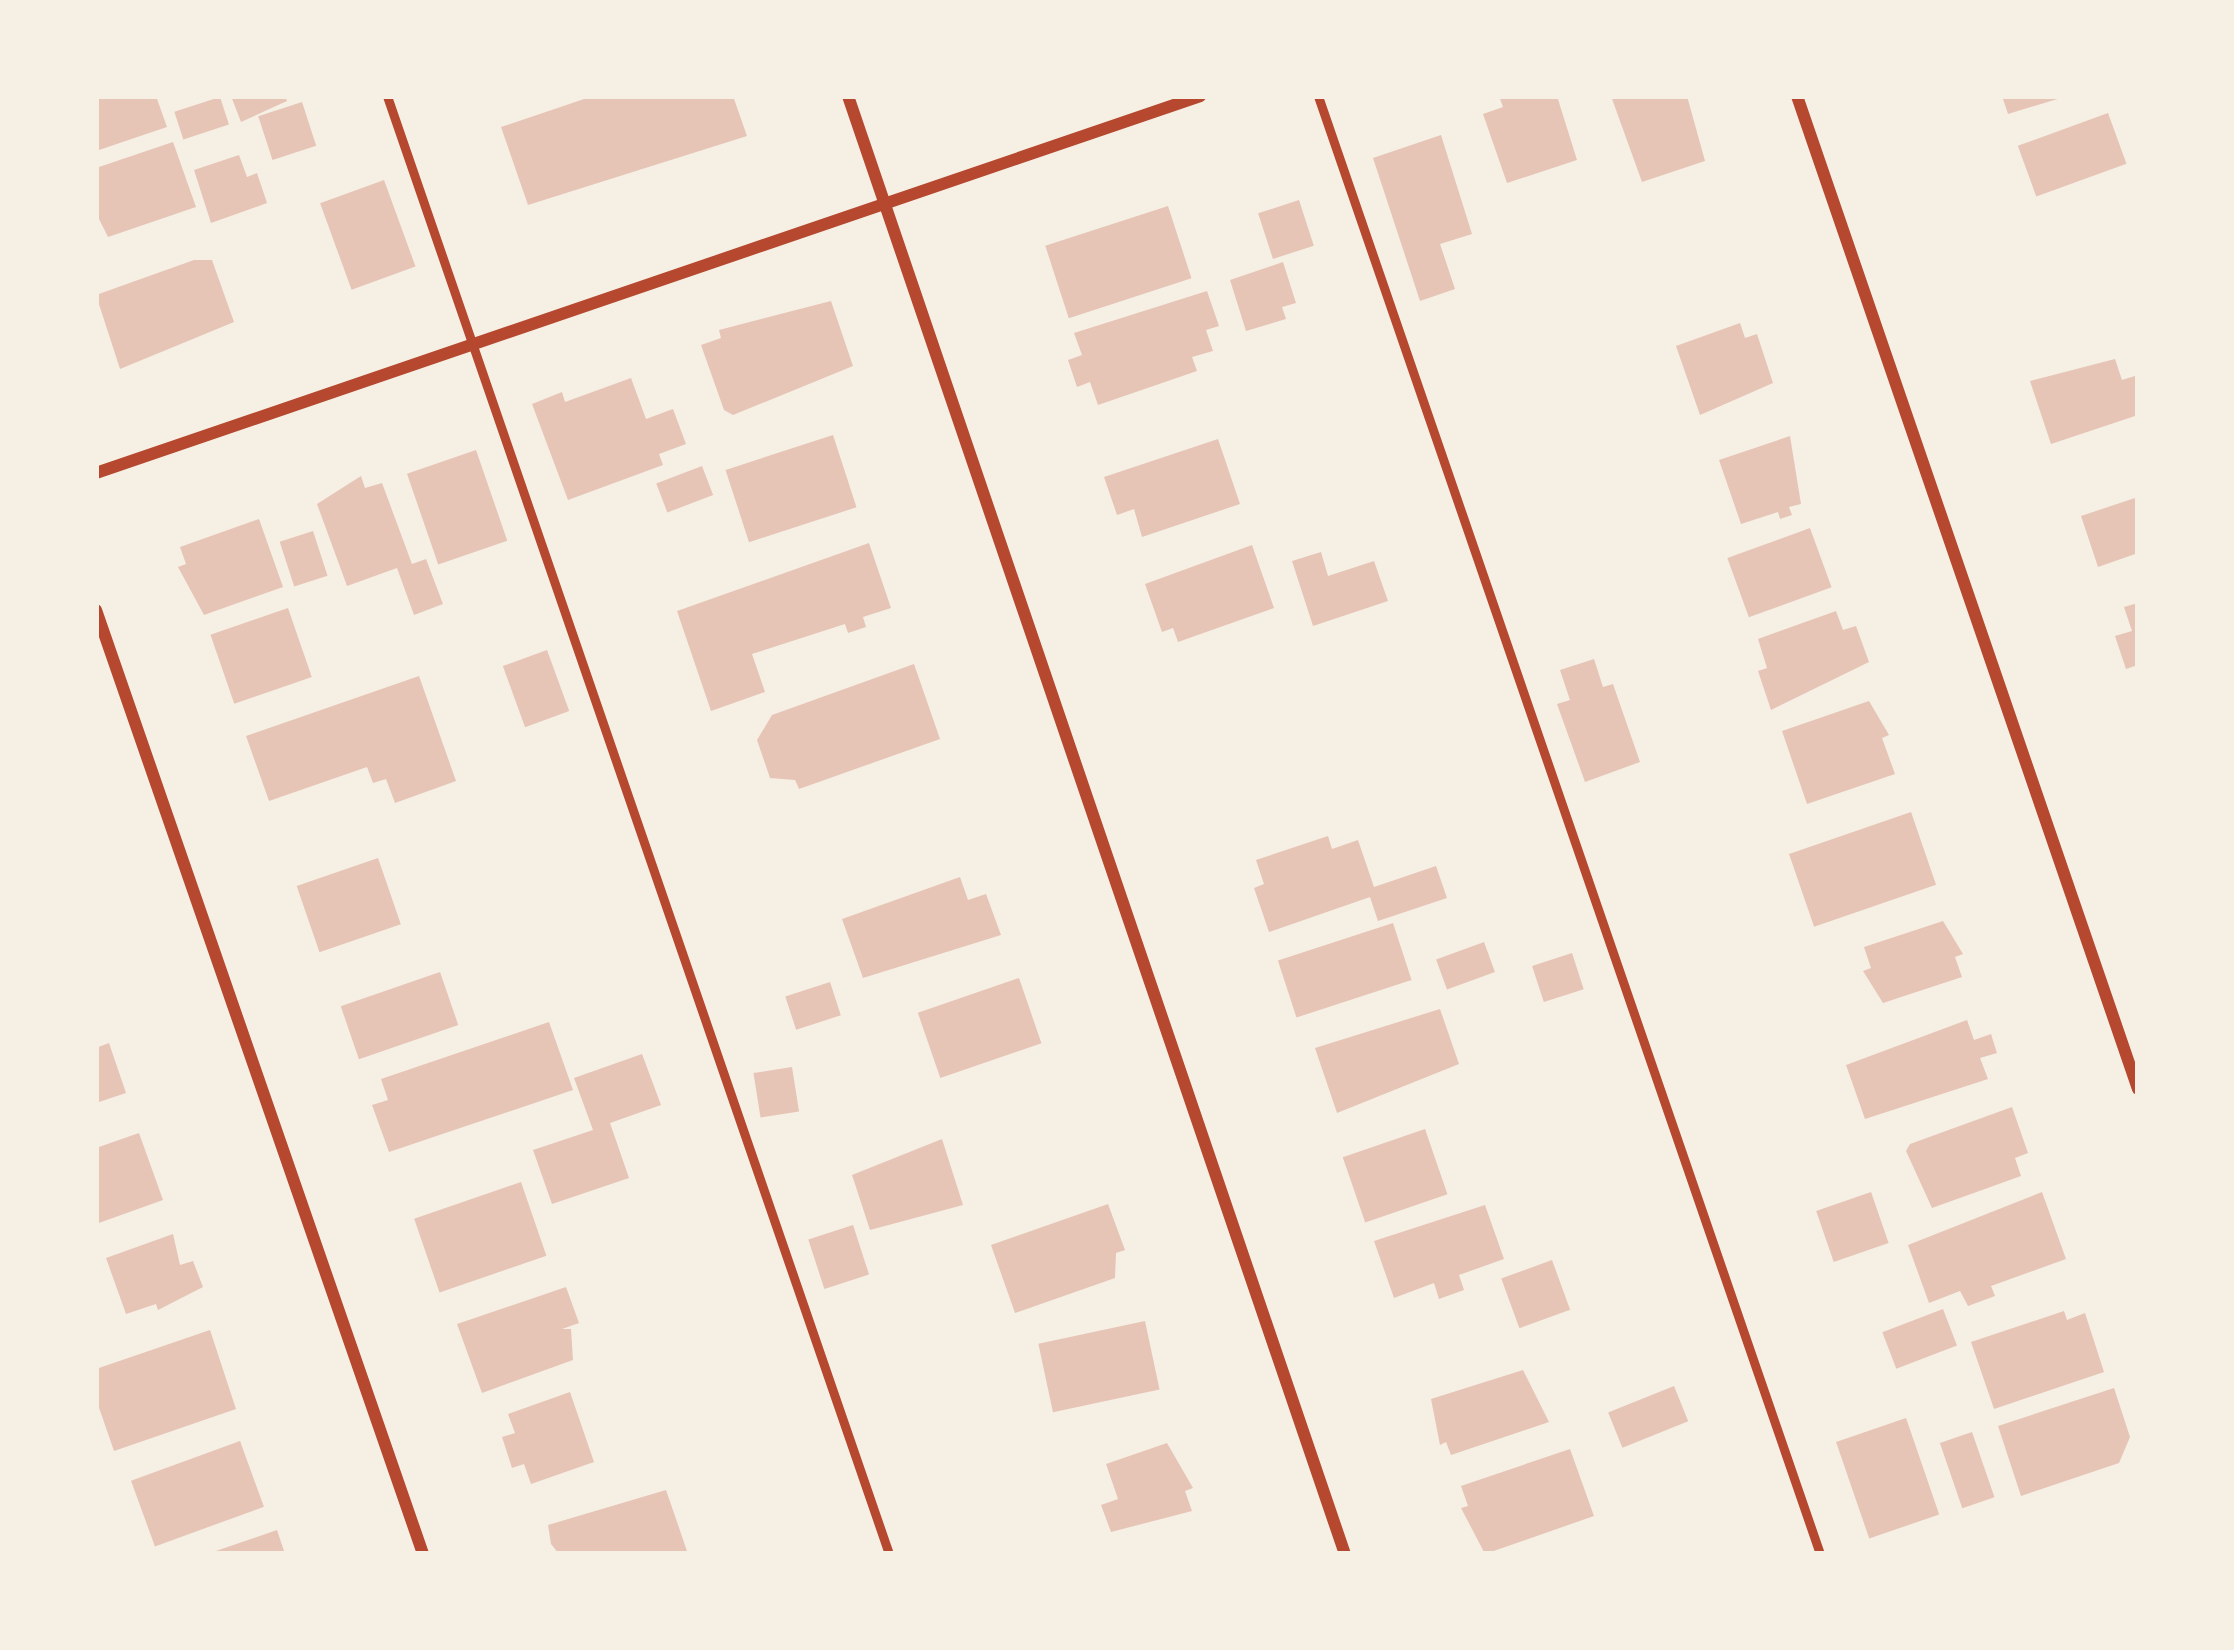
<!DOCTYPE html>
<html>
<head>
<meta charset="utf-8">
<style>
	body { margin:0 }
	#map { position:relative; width:2234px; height:1650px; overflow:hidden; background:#f6efe4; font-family:"Archivo Narrow",sans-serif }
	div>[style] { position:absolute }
	.building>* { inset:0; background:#e6c5b7; transform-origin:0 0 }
	.service>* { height:9px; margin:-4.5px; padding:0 4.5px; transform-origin:4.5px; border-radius:4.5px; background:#b5482f }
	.minor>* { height:12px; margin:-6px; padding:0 6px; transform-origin:6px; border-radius:6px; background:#b5482f }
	span { translate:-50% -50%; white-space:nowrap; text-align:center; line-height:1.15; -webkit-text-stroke:10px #f6efe4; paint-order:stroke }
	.frame { position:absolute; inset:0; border:99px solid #f6efe4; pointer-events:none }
</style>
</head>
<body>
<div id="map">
	<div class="building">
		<i style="clip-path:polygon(96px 96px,156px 96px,167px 127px,96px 151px)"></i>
		<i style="clip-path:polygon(231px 96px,285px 96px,287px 101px,241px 122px)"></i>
		<i style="clip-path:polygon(593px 96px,733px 96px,747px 136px,528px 205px,501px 127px)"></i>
		<i style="clip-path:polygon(1499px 96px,1557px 96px,1577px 160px,1507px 183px,1483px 114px,1503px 107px)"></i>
		<i style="clip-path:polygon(1611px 96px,1687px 96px,1705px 161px,1642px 182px)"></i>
		<i style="clip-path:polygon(2002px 96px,2063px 96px,2064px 97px,2008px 114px)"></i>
		<i style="left:220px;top:97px;width:29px;height:48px;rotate:72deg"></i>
		<i style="left:302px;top:102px;width:46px;height:46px;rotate:72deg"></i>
		<i style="left:2108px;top:113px;width:54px;height:96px;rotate:70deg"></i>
		<i style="clip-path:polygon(1441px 135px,1472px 234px,1440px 244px,1455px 289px,1420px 301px,1373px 158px)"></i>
		<i style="clip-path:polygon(173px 142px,196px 207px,108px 237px,96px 213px,96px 168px)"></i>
		<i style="clip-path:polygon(239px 155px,247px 177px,257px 173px,267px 203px,211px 223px,194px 170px)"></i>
		<i style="left:384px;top:180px;width:92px;height:68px;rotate:70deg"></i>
		<i style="left:1299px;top:200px;width:48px;height:43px;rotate:72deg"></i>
		<i style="left:1168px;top:206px;width:76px;height:129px;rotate:72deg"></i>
		<i style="clip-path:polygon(194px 260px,212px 260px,234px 322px,120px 369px,96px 295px)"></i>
		<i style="clip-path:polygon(1283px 262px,1296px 303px,1282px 307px,1286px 319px,1246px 331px,1230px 280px)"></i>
		<i style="clip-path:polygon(1207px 291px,1219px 326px,1206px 330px,1213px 351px,1192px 357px,1197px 371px,1098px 405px,1090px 382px,1077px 387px,1068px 360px,1082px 355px,1074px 333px)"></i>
		<i style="clip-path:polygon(831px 301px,853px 366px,733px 415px,724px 410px,701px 345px,721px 338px,719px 330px)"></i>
		<i style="clip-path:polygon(1740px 323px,1745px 338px,1757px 334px,1773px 383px,1700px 415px,1676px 346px)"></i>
		<i style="clip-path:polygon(2115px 359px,2122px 380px,2138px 375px,2138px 415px,2051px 444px,2030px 381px)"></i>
		<i style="clip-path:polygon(631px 378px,646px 419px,673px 409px,686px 444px,659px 454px,663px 465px,568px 500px,532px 404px,562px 392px,565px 402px)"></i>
		<i style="left:833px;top:435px;width:76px;height:113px;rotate:72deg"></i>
		<i style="clip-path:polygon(1790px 436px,1801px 504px,1789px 507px,1792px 515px,1780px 519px,1778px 512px,1741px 524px,1719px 460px)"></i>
		<i style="clip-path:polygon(1218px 439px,1240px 504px,1142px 537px,1134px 509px,1117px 515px,1104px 477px)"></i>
		<i style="left:476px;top:450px;width:96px;height:73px;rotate:71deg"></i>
		<i style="left:702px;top:466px;width:31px;height:49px;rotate:69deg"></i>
		<i style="clip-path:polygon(361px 476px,365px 488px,382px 483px,412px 564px,426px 559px,443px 604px,414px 615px,397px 568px,347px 586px,317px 504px)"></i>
		<i style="clip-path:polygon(2138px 497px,2138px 553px,2098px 567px,2081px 516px)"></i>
		<i style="clip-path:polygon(259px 519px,283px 587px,204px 615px,178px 567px,186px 564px,180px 547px)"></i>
		<i style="left:1810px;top:528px;width:63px;height:88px;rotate:70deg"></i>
		<i style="left:313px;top:531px;width:47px;height:35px;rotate:72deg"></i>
		<i style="clip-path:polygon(869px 543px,891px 608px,863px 617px,866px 627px,848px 633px,845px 624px,752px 654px,765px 692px,711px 711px,677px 611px)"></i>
		<i style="clip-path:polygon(1252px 545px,1274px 608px,1178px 642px,1173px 628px,1162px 632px,1145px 584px)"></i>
		<i style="clip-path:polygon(1321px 552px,1328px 576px,1374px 561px,1388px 601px,1313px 626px,1292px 561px)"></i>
		<i style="clip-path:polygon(2138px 603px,2138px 665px,2126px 669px,2115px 636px,2132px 631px,2124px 607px)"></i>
		<i style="left:288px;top:608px;width:73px;height:82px;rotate:71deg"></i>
		<i style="clip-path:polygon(1836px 611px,1843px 630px,1856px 626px,1869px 662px,1771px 710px,1758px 671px,1767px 668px,1758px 639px)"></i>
		<i style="left:547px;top:650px;width:65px;height:47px;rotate:70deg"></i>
		<i style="clip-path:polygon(1594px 659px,1603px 687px,1613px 684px,1640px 762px,1585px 782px,1557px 704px,1570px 700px,1560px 670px)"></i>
		<i style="clip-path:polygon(914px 664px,940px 739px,799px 789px,795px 780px,770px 778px,757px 740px,772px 715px)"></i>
		<i style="clip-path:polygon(419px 676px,456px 781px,395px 803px,386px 779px,373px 783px,367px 767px,269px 801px,246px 736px)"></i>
		<i style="clip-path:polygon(1869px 701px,1889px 735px,1882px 738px,1895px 774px,1807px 804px,1782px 731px)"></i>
		<i style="left:1911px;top:812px;width:77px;height:129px;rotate:71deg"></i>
		<i style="clip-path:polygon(1328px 836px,1332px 849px,1358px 840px,1374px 887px,1436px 866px,1447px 898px,1378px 921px,1370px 897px,1269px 932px,1254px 888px,1264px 884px,1256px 860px)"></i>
		<i style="left:378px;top:858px;width:70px;height:86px;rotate:71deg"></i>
		<i style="clip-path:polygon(960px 877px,968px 900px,986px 894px,1001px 935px,863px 978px,842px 919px)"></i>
		<i style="clip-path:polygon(1943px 921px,1963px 954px,1955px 957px,1962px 977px,1883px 1003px,1863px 971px,1871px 968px,1864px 947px)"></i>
		<i style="left:1393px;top:923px;width:60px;height:121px;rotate:72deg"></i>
		<i style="left:1484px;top:942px;width:32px;height:51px;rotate:70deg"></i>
		<i style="left:1572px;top:953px;width:38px;height:42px;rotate:72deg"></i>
		<i style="left:440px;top:972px;width:56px;height:105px;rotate:71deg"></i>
		<i style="left:1019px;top:978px;width:69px;height:107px;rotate:71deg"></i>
		<i style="left:830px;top:982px;width:35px;height:47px;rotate:72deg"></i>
		<i style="clip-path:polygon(1440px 1009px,1459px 1064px,1337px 1113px,1315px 1048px)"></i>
		<i style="clip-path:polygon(1967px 1020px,1974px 1040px,1991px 1034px,1997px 1053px,1980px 1058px,1988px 1079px,1865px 1119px,1846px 1065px)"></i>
		<i style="clip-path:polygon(549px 1022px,573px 1090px,389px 1152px,372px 1105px,388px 1100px,381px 1079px)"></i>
		<i style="clip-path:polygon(109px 1043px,126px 1093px,96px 1103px,96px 1048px)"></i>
		<i style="clip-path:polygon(642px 1054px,661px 1105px,610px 1123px,629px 1178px,552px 1204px,533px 1150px,593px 1130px,574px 1078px)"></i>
		<i style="left:792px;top:1067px;width:45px;height:39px;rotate:81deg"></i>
		<i style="clip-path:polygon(2012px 1107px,2028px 1153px,2015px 1158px,2021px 1176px,1932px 1208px,1906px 1151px,1910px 1144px)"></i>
		<i style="left:1425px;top:1129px;width:69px;height:87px;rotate:71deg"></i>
		<i style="clip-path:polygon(139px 1133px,163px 1200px,96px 1224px,96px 1148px)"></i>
		<i style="clip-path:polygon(942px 1139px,963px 1205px,870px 1230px,852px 1175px)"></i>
		<i style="left:521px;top:1182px;width:78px;height:113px;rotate:71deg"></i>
		<i style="left:1871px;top:1192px;width:54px;height:58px;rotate:71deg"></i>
		<i style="clip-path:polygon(2042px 1192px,2066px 1259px,1991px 1286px,1995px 1296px,1968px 1306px,1960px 1291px,1929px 1303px,1908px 1245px)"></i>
		<i style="clip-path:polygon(1108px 1204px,1125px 1250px,1116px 1253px,1115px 1278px,1015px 1313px,991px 1245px)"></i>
		<i style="clip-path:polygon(1485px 1205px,1504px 1259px,1459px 1275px,1464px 1290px,1439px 1299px,1434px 1283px,1394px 1298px,1374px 1241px)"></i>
		<i style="left:853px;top:1225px;width:52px;height:47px;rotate:72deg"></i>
		<i style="clip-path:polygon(173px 1234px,180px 1265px,193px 1261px,203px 1287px,158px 1310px,156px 1304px,126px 1314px,106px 1258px)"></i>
		<i style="left:1552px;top:1260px;width:53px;height:54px;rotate:70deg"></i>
		<i style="clip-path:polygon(566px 1287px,579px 1323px,562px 1329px,571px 1329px,573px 1360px,482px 1393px,457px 1324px)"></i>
		<i style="left:1943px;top:1309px;width:39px;height:65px;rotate:69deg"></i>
		<i style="clip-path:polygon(2064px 1311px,2067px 1320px,2085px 1313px,2104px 1372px,1994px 1409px,1971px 1342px)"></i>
		<i style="left:1145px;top:1321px;width:70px;height:109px;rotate:78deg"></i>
		<i style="clip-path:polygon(210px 1330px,236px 1409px,114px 1451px,96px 1399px,96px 1369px)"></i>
		<i style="clip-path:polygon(1523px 1370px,1549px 1422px,1451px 1455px,1446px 1442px,1440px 1445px,1431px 1399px)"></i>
		<i style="left:1674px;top:1386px;width:38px;height:71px;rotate:68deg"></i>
		<i style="clip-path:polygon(2114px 1388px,2130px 1437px,2119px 1463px,2021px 1496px,1998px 1426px)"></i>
		<i style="clip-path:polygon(570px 1392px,594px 1462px,531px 1484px,524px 1464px,512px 1468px,502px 1437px,515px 1433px,508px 1414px)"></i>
		<i style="left:1906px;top:1418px;width:102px;height:74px;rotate:71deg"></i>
		<i style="left:1972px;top:1432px;width:69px;height:34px;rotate:71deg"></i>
		<i style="left:240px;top:1441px;width:70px;height:116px;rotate:70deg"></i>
		<i style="clip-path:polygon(1167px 1443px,1193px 1488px,1185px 1491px,1192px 1511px,1111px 1532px,1101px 1505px,1118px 1499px,1106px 1464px)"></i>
		<i style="clip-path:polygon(1570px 1449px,1594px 1516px,1485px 1554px,1461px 1508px,1468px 1506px,1461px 1486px)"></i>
		<i style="clip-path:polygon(666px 1490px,688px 1554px,559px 1554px,551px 1544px,548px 1525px)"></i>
		<i style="clip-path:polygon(277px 1530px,285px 1554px,210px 1554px,210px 1553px)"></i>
	</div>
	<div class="service">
		<i style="left:387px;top:96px;width:1542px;rotate:71deg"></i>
		<i style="left:1318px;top:96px;width:1542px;rotate:71deg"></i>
	</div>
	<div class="minor">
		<i style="left:848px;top:96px;width:1540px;rotate:71.18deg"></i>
		<i style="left:1797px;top:96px;width:1050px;rotate:71.05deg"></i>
		<i style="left:96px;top:473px;width:1167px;rotate:-18.85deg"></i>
		<i style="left:96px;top:610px;width:999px;rotate:70.89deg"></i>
	</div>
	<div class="frame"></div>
</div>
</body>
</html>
